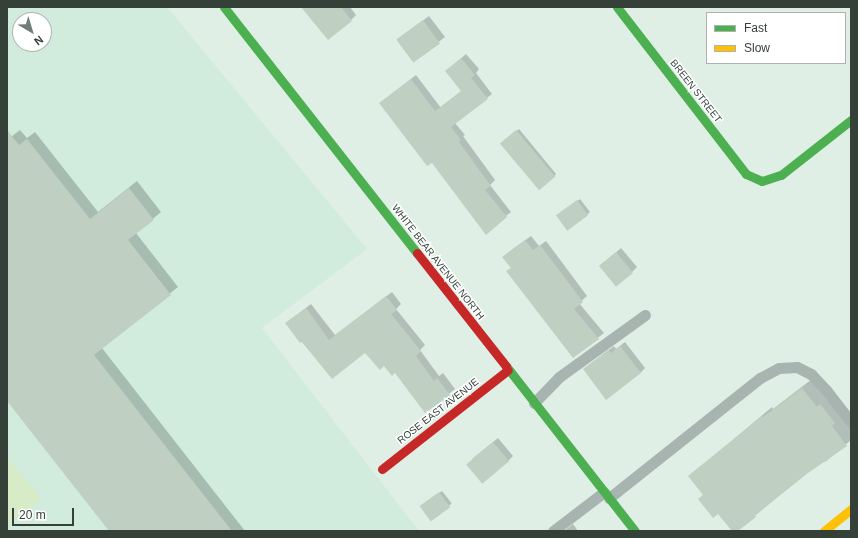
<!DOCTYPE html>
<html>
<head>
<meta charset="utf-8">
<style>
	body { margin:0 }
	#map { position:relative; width:858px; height:538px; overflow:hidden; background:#dfefe6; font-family:Helvetica,sans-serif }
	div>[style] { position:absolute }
	.built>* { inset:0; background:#d1ecdd }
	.green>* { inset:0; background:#d8ebc7 }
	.shadow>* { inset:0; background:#0003; transform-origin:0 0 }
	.building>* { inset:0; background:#bfcfc1; transform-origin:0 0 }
	.lane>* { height:11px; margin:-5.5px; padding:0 5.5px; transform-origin:5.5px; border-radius:5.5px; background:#a8b4b0 }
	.fast>* { height:9px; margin:-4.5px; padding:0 4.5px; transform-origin:4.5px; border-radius:4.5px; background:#4caf50 }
	.slow>* { height:9px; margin:-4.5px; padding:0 4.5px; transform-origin:4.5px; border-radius:4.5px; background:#ffc107 }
	.jam>* { height:9px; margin:-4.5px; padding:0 4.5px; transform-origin:4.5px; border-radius:4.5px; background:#c62828 }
	span { translate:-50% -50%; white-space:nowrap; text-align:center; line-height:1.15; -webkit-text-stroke:3px #fff; paint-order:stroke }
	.street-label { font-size:10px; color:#354039 }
	.frame { position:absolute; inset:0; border:8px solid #354039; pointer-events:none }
	.legend { position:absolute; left:706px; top:12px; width:140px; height:52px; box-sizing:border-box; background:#fff; border:1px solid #aeb3b0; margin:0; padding:5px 7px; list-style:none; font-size:12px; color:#354039 }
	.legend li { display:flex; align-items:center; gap:8px; height:20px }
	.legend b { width:20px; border:1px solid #aeb3b0 }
	.north { position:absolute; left:12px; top:12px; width:40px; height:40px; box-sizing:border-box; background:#fff; border:1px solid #aeb3b0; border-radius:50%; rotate:142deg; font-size:11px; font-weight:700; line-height:16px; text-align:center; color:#354039 }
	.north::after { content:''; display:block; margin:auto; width:14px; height:18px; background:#707d76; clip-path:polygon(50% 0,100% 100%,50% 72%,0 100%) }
	.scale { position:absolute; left:12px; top:508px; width:62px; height:18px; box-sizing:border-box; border:2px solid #354039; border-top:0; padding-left:5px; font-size:12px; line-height:14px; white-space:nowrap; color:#354039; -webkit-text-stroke:3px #fff; paint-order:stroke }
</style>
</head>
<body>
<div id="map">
	<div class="built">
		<i style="clip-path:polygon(evenodd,7px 7px,167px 7px,367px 249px,262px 328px,419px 531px,7px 531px,7px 7px,20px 20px,44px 20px,44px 44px,20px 44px,20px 20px)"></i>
	</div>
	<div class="green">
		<i style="clip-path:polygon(7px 457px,41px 499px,7px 526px)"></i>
	</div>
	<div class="shadow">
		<i style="clip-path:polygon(313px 7px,350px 7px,356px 15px,351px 20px)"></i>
		<i style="clip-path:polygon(429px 16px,445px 37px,414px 61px,403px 35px)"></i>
		<i style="clip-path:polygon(466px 54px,479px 69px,476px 73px,492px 94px,455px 123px,465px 135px,463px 136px,495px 180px,490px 185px,511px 212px,506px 216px,432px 161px,380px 103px,416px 75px,441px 108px,462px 91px,451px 67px)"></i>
		<i style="clip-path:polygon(519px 129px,556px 174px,554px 177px,503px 142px)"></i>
		<i style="clip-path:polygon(20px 130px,27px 138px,35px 132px,98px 212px,137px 181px,161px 212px,136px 233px,178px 287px,102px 348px,245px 531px,110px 531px,7px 399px,7px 140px)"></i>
		<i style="clip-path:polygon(580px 199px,590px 212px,569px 229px,561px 213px)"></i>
		<i style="clip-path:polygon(531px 236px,539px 246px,546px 241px,564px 265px,587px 296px,579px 303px,604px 333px,573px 357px,508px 271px,512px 267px,509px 252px)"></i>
		<i style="clip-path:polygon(621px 248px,637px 267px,632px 272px,606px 261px)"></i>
		<i style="clip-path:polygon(392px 292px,401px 304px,396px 309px,425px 345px,420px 350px,439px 376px,443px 373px,455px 389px,425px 412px,395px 372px,365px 351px,332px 377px,286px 323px,311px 304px,335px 335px)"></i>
		<i style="clip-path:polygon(625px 342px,645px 368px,640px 373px,584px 369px,614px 346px,616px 349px)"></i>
		<i style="clip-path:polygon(812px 379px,851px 429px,851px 440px,825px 462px,823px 460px,736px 531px,733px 531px,690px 476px,772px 407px,773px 409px)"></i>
		<i style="clip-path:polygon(498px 438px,513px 456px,508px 461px,472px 459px)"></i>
		<i style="left:442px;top:491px;width:16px;height:22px;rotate:52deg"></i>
		<i style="clip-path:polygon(573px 524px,578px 531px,564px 531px)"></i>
	</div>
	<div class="building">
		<i style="clip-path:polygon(301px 7px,341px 7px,352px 21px,328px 40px)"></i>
		<i style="left:423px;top:20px;width:29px;height:33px;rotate:54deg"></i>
		<i style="clip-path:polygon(461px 58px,475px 75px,471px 78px,488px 99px,451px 127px,461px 140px,459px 142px,491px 186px,485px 190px,507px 217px,486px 235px,432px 163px,427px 166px,379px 103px,411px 79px,435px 111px,461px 91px,445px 71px)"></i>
		<i style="clip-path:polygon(7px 130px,19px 145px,27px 139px,90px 219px,129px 188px,154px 220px,128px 240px,171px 295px,94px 355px,232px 531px,109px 531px,7px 401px)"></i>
		<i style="left:516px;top:130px;width:61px;height:21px;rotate:50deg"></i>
		<i style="left:577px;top:200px;width:19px;height:26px;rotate:54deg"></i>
		<i style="clip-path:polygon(525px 240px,533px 250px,540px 245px,559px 270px,583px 302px,574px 309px,599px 339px,573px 358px,506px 271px,511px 268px,502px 257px)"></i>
		<i style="left:616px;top:252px;width:27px;height:22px;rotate:51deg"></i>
		<i style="clip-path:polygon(386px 296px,397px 310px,391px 314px,421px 351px,416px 356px,434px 381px,437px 378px,450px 395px,425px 413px,395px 373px,392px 376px,384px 366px,380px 370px,365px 353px,332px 379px,302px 342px,300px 343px,285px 323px,306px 308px,329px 340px)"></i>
		<i style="clip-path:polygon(620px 346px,641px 373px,606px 400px,583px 369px,608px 350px,611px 353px)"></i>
		<i style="clip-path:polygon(802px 388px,817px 407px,820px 404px,835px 423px,832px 426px,847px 446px,808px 473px,755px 515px,756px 517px,738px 531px,732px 531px,718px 514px,713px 518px,698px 499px,703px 495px,688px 476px,762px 416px,763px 417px)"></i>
		<i style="left:493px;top:442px;width:25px;height:35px;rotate:50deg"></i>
		<i style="left:439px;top:492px;width:19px;height:24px;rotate:54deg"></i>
	</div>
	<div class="lane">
		<i style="left:534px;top:403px;width:36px;rotate:-46deg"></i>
		<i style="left:559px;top:377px;width:106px;rotate:-35.8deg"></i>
		<i style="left:609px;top:498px;width:193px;rotate:-38.5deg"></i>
		<i style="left:760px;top:378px;width:21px;rotate:-28deg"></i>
		<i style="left:779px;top:368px;width:18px;rotate:-3deg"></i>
		<i style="left:797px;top:367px;width:16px;rotate:27deg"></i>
		<i style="left:811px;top:374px;width:22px;rotate:47deg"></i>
		<i style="left:826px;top:390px;width:41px;rotate:52deg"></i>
		<i style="left:553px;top:531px;width:64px;rotate:-37.4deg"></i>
	</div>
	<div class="fast">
		<i style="left:224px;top:7px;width:313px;rotate:51.9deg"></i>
		<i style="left:617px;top:7px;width:211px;rotate:52.3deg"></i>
		<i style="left:746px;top:174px;width:17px;rotate:24deg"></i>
		<i style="left:762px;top:181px;width:20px;rotate:-18deg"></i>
		<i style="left:781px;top:175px;width:89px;rotate:-38.2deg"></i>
		<i style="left:506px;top:366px;width:209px;rotate:52deg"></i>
	</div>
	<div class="slow">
		<i style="left:824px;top:531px;width:35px;rotate:-39deg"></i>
	</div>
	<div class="jam">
		<i style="left:417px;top:253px;width:144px;rotate:51.8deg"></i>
		<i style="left:382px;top:469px;width:160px;rotate:-38.2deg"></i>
	</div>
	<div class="street-label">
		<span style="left:696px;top:91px;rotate:52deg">BREEN STREET</span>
		<span style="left:438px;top:262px;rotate:52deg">WHITE BEAR AVENUE NORTH</span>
		<span style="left:438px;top:411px;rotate:-38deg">ROSE EAST AVENUE</span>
	</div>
	<div class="frame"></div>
	<ul class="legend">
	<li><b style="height:5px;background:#4caf50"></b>Fast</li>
	<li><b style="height:5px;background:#ffc107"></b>Slow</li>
	</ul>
	<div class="north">N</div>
	<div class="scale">20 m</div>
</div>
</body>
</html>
